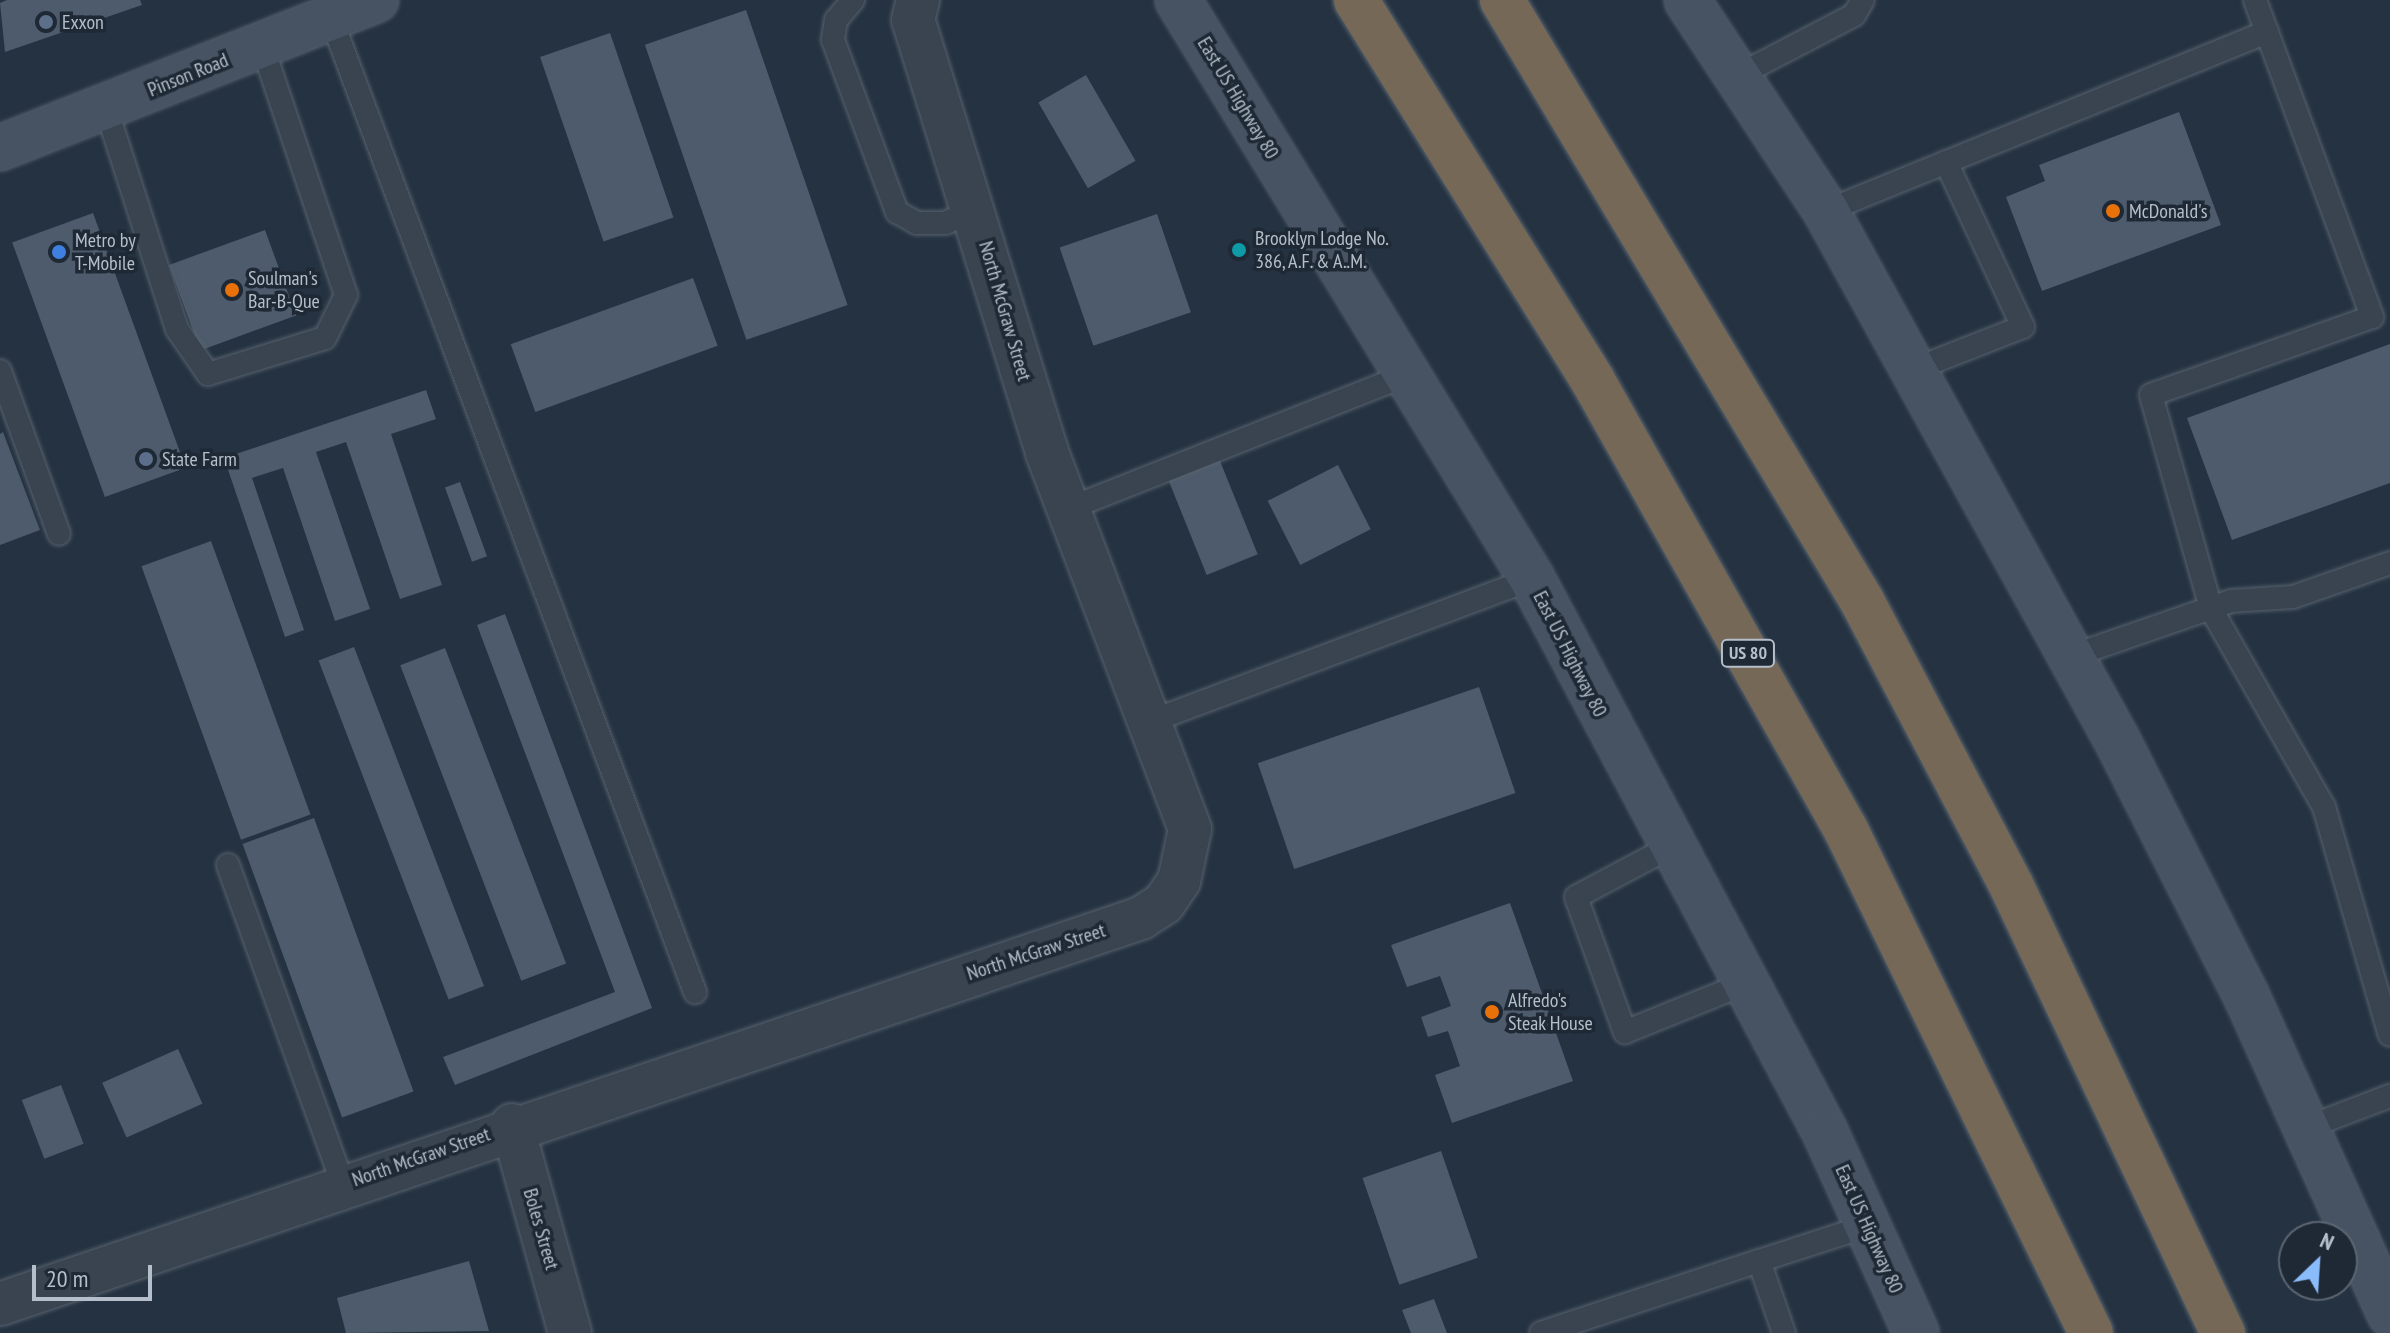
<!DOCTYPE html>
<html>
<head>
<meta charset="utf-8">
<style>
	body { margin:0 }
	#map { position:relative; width:2390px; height:1333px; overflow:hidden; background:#253241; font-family:"PT Sans Narrow",sans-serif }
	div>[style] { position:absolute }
	.building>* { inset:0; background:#4d5b6c; transform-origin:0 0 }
	.roads { filter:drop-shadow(0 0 2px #57626e) drop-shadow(0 0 2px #57626e) }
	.service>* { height:22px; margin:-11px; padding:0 11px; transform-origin:11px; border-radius:11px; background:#394450 }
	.minor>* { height:42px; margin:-21px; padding:0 21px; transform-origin:21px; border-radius:21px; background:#394450 }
	.secondary>* { height:44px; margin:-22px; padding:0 22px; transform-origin:22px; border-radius:22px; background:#475363 }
	.motorway>* { height:44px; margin:-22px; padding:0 22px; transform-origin:22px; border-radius:22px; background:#766856 }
	.dots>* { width:22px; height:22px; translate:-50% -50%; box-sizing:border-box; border:4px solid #1e2935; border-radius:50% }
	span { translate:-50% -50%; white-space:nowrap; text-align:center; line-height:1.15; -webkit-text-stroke:7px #1e2935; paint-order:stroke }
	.shield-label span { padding:2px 6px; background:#1e2935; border:2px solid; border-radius:6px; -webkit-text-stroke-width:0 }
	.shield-label { font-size:18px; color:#b5bfcb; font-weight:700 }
	.poi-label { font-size:20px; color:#b5bfcb }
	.left { translate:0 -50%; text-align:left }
	.street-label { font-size:20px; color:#b5bfcb }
	.north { position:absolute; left:2278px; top:1221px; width:80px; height:80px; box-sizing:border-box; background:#1e2935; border:2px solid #5a6571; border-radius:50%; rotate:25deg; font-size:22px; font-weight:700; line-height:32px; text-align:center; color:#b5bfcb }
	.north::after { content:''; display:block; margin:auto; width:28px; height:36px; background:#8abcfb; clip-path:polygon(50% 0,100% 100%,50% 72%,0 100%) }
	.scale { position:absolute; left:32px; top:1265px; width:120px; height:36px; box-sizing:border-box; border:4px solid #b5bfcb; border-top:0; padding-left:10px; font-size:24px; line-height:28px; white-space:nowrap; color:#b5bfcb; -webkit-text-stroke:6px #1e2935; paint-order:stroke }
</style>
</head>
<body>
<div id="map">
	<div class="building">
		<i style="clip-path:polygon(7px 0,140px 0,142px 5px,5px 52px,0 3px)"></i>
		<i style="left:746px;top:10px;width:312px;height:107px;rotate:71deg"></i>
		<i style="left:610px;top:33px;width:195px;height:74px;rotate:71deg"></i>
		<i style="left:1086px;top:75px;width:99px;height:55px;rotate:60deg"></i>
		<i style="clip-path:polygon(2179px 112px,2221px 225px,2042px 291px,2006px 197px,2045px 181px,2039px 165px)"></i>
		<i style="left:93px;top:213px;width:271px;height:86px;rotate:70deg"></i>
		<i style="left:1157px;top:214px;width:104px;height:103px;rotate:71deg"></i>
		<i style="left:265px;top:230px;width:91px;height:102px;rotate:70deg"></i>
		<i style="left:693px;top:278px;width:72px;height:194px;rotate:70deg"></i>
		<i style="clip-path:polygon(2390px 344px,2390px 483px,2232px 540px,2187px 418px)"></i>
		<i style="clip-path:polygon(426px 390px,436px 419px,391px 434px,442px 585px,400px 599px,346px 442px,316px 452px,370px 609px,335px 621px,283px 468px,252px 478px,304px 630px,285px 637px,224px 458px)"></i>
		<i style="clip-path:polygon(3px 432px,40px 530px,0 545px,0 434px)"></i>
		<i style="left:1218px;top:456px;width:106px;height:55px;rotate:68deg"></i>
		<i style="left:1338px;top:465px;width:72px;height:79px;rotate:63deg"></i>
		<i style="left:460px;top:482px;width:79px;height:16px;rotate:70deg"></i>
		<i style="left:211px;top:541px;width:291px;height:74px;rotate:70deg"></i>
		<i style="clip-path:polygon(505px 614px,652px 1008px,455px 1085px,443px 1057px,615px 992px,477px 625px)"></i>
		<i style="left:354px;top:647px;width:363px;height:38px;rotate:69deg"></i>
		<i style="left:445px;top:648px;width:338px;height:48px;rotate:69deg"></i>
		<i style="left:1479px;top:687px;width:112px;height:234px;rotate:71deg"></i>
		<i style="left:314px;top:818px;width:291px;height:76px;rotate:70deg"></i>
		<i style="clip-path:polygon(1510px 903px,1573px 1081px,1452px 1123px,1435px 1075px,1460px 1066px,1448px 1031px,1428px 1037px,1421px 1017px,1451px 1006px,1440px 976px,1407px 987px,1391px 945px)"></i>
		<i style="left:178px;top:1049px;width:60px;height:83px;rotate:66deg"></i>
		<i style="left:61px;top:1085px;width:63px;height:42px;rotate:69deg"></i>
		<i style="left:1441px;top:1151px;width:113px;height:83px;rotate:71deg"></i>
		<i style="clip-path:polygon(469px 1261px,489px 1331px,346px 1333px,337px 1298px)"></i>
		<i style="clip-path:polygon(1434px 1299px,1447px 1333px,1411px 1333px,1402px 1310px)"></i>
	</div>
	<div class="roads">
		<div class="service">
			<i style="left:853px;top:0;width:26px;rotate:130deg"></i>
			<i style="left:836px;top:20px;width:20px;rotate:99deg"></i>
			<i style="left:833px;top:40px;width:184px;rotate:69.6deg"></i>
			<i style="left:897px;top:212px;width:23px;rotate:29deg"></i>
			<i style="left:917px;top:223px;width:28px"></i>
			<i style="left:945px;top:223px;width:33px;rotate:-23deg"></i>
			<i style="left:2255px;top:0;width:338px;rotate:69.7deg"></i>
			<i style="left:2372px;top:317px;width:234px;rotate:160.6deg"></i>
			<i style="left:2151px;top:395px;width:222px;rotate:74.3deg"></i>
			<i style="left:2211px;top:609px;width:228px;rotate:60.3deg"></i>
			<i style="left:2324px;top:807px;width:237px;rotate:73.9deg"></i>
			<i style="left:331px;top:18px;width:1040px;rotate:69.51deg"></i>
			<i style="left:1737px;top:76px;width:132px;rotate:-27.5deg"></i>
			<i style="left:1854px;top:15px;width:17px;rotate:-59deg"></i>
			<i style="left:106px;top:108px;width:232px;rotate:72.2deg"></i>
			<i style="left:177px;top:329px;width:55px;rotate:55.4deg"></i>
			<i style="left:208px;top:374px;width:122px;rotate:-17.1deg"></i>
			<i style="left:325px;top:338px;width:48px;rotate:-64deg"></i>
			<i style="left:346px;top:295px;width:263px;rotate:-108.6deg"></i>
			<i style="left:1826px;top:211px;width:476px;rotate:-22.1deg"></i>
			<i style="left:1915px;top:369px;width:116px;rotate:-21.3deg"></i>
			<i style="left:2023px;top:327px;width:182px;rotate:-115deg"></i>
			<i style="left:0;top:371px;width:173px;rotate:70.1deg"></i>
			<i style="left:1068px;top:509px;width:364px;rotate:-21.6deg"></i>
			<i style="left:2072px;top:656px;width:168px;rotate:-19.1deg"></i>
			<i style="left:2231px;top:601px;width:62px;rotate:-3.7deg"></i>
			<i style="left:2293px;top:597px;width:103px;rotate:-19.3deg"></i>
			<i style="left:1149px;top:722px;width:409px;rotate:-20.5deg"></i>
			<i style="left:1670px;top:847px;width:106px;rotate:152deg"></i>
			<i style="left:1576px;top:897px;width:144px;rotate:70.1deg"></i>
			<i style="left:1625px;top:1032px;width:128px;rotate:-22deg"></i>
			<i style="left:228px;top:865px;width:339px;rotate:70.2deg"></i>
			<i style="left:2306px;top:1128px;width:90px;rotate:-20.9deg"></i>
			<i style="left:1541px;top:1333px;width:230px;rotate:-18.3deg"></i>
			<i style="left:1784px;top:1333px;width:76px;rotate:-109.1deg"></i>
			<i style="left:1759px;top:1261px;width:114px;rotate:-18deg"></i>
		</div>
		<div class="minor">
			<i style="left:512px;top:1125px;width:216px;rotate:74.4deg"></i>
			<i style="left:0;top:1304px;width:1205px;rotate:-18.69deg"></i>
			<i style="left:1141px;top:918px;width:27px;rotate:-33deg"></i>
			<i style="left:1164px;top:903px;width:27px;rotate:-56deg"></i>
			<i style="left:1179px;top:881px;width:53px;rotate:-78.1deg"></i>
			<i style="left:1190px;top:829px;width:403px;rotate:-110.8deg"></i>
			<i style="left:1047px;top:452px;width:452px;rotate:-107.2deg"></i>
			<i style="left:913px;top:20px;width:21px;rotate:-76deg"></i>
		</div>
		<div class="secondary">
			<i style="left:1178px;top:0;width:679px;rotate:58.56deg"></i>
			<i style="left:1532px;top:579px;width:626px;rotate:62.08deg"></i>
			<i style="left:1825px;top:1132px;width:221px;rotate:65.6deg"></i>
			<i style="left:1687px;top:0;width:253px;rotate:56.6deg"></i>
			<i style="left:1826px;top:211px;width:604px;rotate:61.19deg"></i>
			<i style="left:2117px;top:740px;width:286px;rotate:63.2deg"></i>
			<i style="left:2246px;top:995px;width:350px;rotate:65.7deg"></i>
			<i style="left:0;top:148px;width:404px;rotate:-21.5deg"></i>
		</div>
		<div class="motorway">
			<i style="left:1356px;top:0;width:449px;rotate:58.1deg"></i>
			<i style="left:1593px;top:381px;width:515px;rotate:60.6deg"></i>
			<i style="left:1846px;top:830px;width:559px;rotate:64.03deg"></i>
			<i style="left:1502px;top:0;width:701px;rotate:59.08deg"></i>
			<i style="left:1862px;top:601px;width:321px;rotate:62.3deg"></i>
			<i style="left:2011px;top:885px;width:496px;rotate:64.7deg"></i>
		</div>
	</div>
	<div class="dots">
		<i style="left:46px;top:22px;background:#5c6f8a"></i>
		<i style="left:2113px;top:211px;background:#e8710a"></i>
		<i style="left:1239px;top:250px;background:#0f9aa8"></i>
		<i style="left:59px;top:252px;background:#3f7fe0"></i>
		<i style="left:232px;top:290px;background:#e8710a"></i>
		<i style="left:146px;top:459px;background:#5c6f8a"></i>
		<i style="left:1492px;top:1012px;background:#e8710a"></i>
	</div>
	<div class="shield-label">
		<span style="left:1748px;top:653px">US 80</span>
	</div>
	<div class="poi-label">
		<span class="left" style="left:62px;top:22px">Exxon</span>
		<span class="left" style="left:2129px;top:211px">McDonald's</span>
		<span class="left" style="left:1255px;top:250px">Brooklyn Lodge No.<br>386, A.F. &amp; A..M.</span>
		<span class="left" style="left:75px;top:252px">Metro by<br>T-Mobile</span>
		<span class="left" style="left:248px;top:290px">Soulman's<br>Bar-B-Que</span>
		<span class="left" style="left:162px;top:459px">State Farm</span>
		<span class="left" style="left:1508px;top:1012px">Alfredo's<br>Steak House</span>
	</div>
	<div class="street-label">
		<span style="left:188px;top:75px;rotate:-22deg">Pinson Road</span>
		<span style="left:1238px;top:98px;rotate:59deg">East US Highway 80</span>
		<span style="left:1005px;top:311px;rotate:74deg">North McGraw Street</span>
		<span style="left:1570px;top:654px;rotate:63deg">East US Highway 80</span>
		<span style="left:1036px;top:952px;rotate:-18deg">North McGraw Street</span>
		<span style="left:421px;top:1157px;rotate:-19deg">North McGraw Street</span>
		<span style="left:541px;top:1229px;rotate:74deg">Boles Street</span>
		<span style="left:1869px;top:1229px;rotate:66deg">East US Highway 80</span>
	</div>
	<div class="north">N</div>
	<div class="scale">20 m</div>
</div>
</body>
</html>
